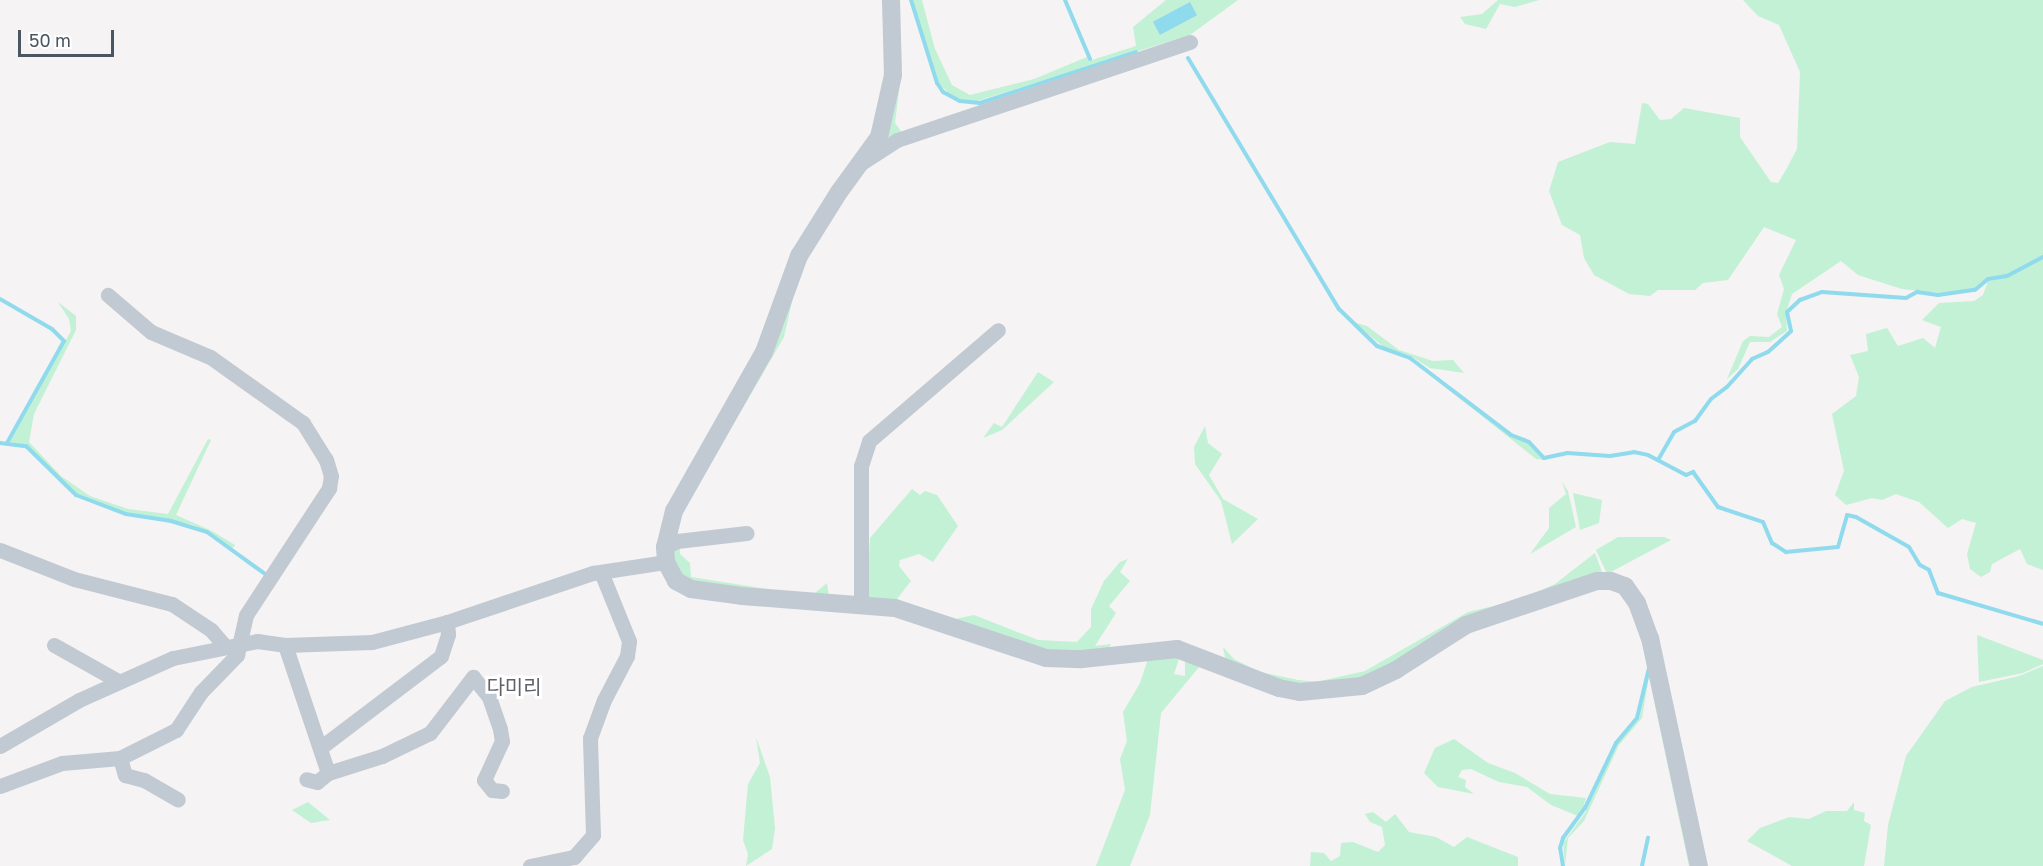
<!DOCTYPE html>
<html>
<head>
<meta charset="utf-8">
<style>
	body { margin:0 }
	#map { position:relative; width:2043px; height:866px; overflow:hidden; background:#f5f3f3; font-family:"Golos Text","Noto Sans KR",sans-serif }
	div>[style] { position:absolute }
	.green>* { inset:0; background:#c3f1d5 }
	.water>* { inset:0; background:#90daee; transform-origin:0 0 }
	.stream>* { height:4px; margin:-2px; padding:0 2px; transform-origin:2px; border-radius:2px; background:#90daee }
	.minor>* { height:15px; margin:-7.5px; padding:0 7.5px; transform-origin:7.5px; border-radius:7.5px; background:#c1cad2 }
	.tertiary>* { height:18px; margin:-9px; padding:0 9px; transform-origin:9px; border-radius:9px; background:#c1cad2 }
	span { translate:-50% -50%; white-space:nowrap; text-align:center; line-height:1.15; -webkit-text-stroke:6px #fff; paint-order:stroke }
	.quarter-label { font-size:20px; color:#5f6368 }
	.scale { position:absolute; left:18px; top:30px; width:96px; height:27px; box-sizing:border-box; border:3px solid #4a5661; border-top:0; padding-left:8px; font-size:18px; line-height:21px; white-space:nowrap; color:#4a5661; -webkit-text-stroke:4px #fff; paint-order:stroke }
</style>
</head>
<body>
<div id="map">
	<div class="green">
		<i style="clip-path:polygon(912px 0,922px 0,935px 49px,952px 85px,970px 95px,1034px 79px,1087px 57px,1089px 61px,1136px 46px,1133px 27px,1166px 0,1238px 0,1190px 35px,974px 102px,953px 97px,937px 82px)"></i>
		<i style="clip-path:polygon(1498px 0,1539px 0,1515px 7px,1500px 4px,1486px 29px,1465px 24px,1460px 17px,1482px 14px)"></i>
		<i style="clip-path:polygon(1743px 0,2043px 0,2043px 256px,2006px 275px,1987px 279px,1974px 289px,1938px 293px,1902px 289px,1858px 275px,1841px 261px,1792px 294px,1786px 313px,1787px 331px,1770px 342px,1750px 342px,1738px 369px,1727px 379px,1743px 341px,1750px 336px,1769px 337px,1782px 327px,1777px 314px,1784px 289px,1779px 275px,1796px 240px,1764px 227px,1728px 280px,1703px 283px,1695px 290px,1658px 290px,1650px 296px,1629px 294px,1594px 275px,1584px 258px,1580px 235px,1562px 225px,1549px 191px,1558px 162px,1610px 142px,1635px 144px,1642px 103px,1648px 104px,1660px 120px,1671px 119px,1684px 108px,1740px 118px,1740px 137px,1771px 182px,1778px 183px,1787px 168px,1797px 149px,1800px 72px,1779px 25px,1758px 16px)"></i>
		<i style="clip-path:polygon(899px 15px,902px 67px,895px 123px,903px 134px,885px 138px)"></i>
		<i style="clip-path:polygon(909px 141px,879px 157px,866px 170px,816px 239px,797px 279px,784px 337px,708px 468px,706px 464px,769px 351px,802px 260px,825px 219px,868px 163px,885px 150px)"></i>
		<i style="clip-path:polygon(2043px 259px,2043px 570px,2027px 564px,2020px 549px,1992px 564px,1990px 572px,1981px 577px,1970px 569px,1967px 554px,1976px 523px,1962px 519px,1948px 528px,1919px 502px,1896px 494px,1882px 500px,1872px 498px,1846px 505px,1835px 495px,1844px 471px,1832px 414px,1856px 396px,1859px 377px,1850px 355px,1868px 351px,1866px 334px,1887px 328px,1898px 346px,1923px 338px,1935px 348px,1941px 327px,1922px 320px,1939px 303px,1974px 301px,1983px 295px,1988px 281px,2007px 277px)"></i>
		<i style="clip-path:polygon(58px 302px,76px 316px,76px 330px,34px 414px,29px 442px,61px 476px,90px 496px,128px 509px,168px 514px,208px 439px,211px 440px,176px 515px,212px 531px,235px 545px,232px 549px,193px 525px,126px 512px,76px 493px,27px 445px,9px 442px,71px 331px,69px 319px)"></i>
		<i style="clip-path:polygon(1353px 322px,1367px 326px,1399px 350px,1433px 361px,1453px 360px,1464px 373px,1430px 368px,1409px 355px,1385px 348px)"></i>
		<i style="clip-path:polygon(1038px 372px,1054px 382px,1002px 430px,983px 438px,994px 423px,1002px 427px)"></i>
		<i style="clip-path:polygon(1435px 379px,1510px 436px,1529px 443px,1547px 460px,1536px 459px)"></i>
		<i style="clip-path:polygon(1205px 426px,1208px 443px,1222px 454px,1209px 475px,1223px 499px,1258px 519px,1232px 544px,1221px 501px,1195px 464px,1194px 447px)"></i>
		<i style="clip-path:polygon(1562px 482px,1568px 491px,1576px 527px,1530px 554px,1549px 528px,1549px 508px,1566px 494px)"></i>
		<i style="clip-path:polygon(912px 489px,920px 495px,925px 491px,937px 495px,958px 526px,933px 562px,919px 554px,900px 560px,899px 566px,911px 581px,897px 599px,955px 619px,974px 615px,1038px 640px,1077px 642px,1091px 627px,1091px 609px,1104px 581px,1120px 562px,1128px 559px,1120px 572px,1130px 581px,1109px 606px,1116px 613px,1095px 646px,1111px 644px,1106px 652px,1053px 655px,867px 599px,870px 538px)"></i>
		<i style="clip-path:polygon(1573px 493px,1602px 500px,1599px 523px,1580px 530px)"></i>
		<i style="clip-path:polygon(1618px 537px,1664px 537px,1671px 540px,1607px 574px,1596px 550px)"></i>
		<i style="clip-path:polygon(680px 543px,680px 554px,690px 563px,691px 577px,811px 596px,827px 583px,829px 597px,801px 600px,685px 579px,670px 551px)"></i>
		<i style="clip-path:polygon(1595px 553px,1603px 575px,1368px 678px,1309px 689px,1226px 662px,1223px 647px,1234px 659px,1260px 672px,1298px 680px,1316px 682px,1365px 671px,1468px 612px,1519px 600px,1555px 584px)"></i>
		<i style="clip-path:polygon(1977px 635px,2043px 660px,2043px 664px,2023px 673px,1979px 682px)"></i>
		<i style="clip-path:polygon(1149px 656px,1180px 656px,1174px 674px,1185px 676px,1185px 656px,1204px 661px,1161px 713px,1150px 815px,1130px 866px,1096px 866px,1125px 790px,1120px 759px,1127px 741px,1123px 712px,1140px 683px)"></i>
		<i style="clip-path:polygon(2043px 666px,2043px 866px,1884px 866px,1888px 825px,1906px 756px,1945px 701px,1972px 687px,2019px 676px)"></i>
		<i style="clip-path:polygon(1650px 668px,1695px 866px,1689px 866px,1649px 677px,1642px 718px,1619px 745px,1584px 821px,1568px 838px,1565px 866px,1563px 843px,1585px 813px,1617px 742px,1639px 719px)"></i>
		<i style="clip-path:polygon(756px 737px,770px 777px,775px 828px,772px 849px,746px 866px,748px 854px,743px 840px,748px 784px,760px 763px)"></i>
		<i style="clip-path:polygon(1454px 739px,1488px 763px,1515px 773px,1550px 794px,1586px 798px,1583px 808px,1578px 816px,1551px 805px,1527px 787px,1499px 782px,1471px 769px,1462px 770px,1458px 777px,1466px 780px,1465px 787px,1474px 794px,1438px 787px,1424px 773px,1435px 748px)"></i>
		<i style="clip-path:polygon(308px 802px,330px 820px,311px 823px,292px 810px)"></i>
		<i style="clip-path:polygon(1854px 802px,1854px 810px,1865px 813px,1864px 821px,1871px 825px,1864px 866px,1792px 866px,1747px 841px,1760px 828px,1789px 817px,1809px 819px,1826px 811px,1847px 811px)"></i>
		<i style="clip-path:polygon(1373px 812px,1386px 822px,1395px 814px,1409px 832px,1436px 837px,1454px 847px,1467px 837px,1518px 857px,1518px 866px,1310px 866px,1311px 852px,1324px 853px,1331px 861px,1340px 856px,1341px 843px,1353px 842px,1378px 852px,1385px 845px,1382px 827px,1370px 822px,1365px 814px)"></i>
	</div>
	<div class="water">
		<i style="left:1190px;top:2px;width:15px;height:42px;rotate:62deg"></i>
	</div>
	<div class="stream">
		<i style="left:911px;top:0;width:87px;rotate:72.6deg"></i>
		<i style="left:937px;top:83px;width:11px;rotate:56deg"></i>
		<i style="left:943px;top:92px;width:19px;rotate:28deg"></i>
		<i style="left:960px;top:101px;width:20px;rotate:6deg"></i>
		<i style="left:980px;top:103px;width:164px;rotate:-18.1deg"></i>
		<i style="left:1065px;top:0;width:64px;rotate:67deg"></i>
		<i style="left:1188px;top:58px;width:293px;rotate:59deg"></i>
		<i style="left:1339px;top:309px;width:53px;rotate:44.2deg"></i>
		<i style="left:1377px;top:346px;width:35px;rotate:20deg"></i>
		<i style="left:1410px;top:358px;width:127px;rotate:37.3deg"></i>
		<i style="left:1511px;top:435px;width:19px;rotate:21deg"></i>
		<i style="left:1529px;top:442px;width:22px;rotate:47deg"></i>
		<i style="left:1544px;top:458px;width:24px;rotate:-12deg"></i>
		<i style="left:1567px;top:453px;width:43px;rotate:4deg"></i>
		<i style="left:1610px;top:456px;width:24px;rotate:-9deg"></i>
		<i style="left:1634px;top:452px;width:14px;rotate:12deg"></i>
		<i style="left:1648px;top:455px;width:43px;rotate:27.8deg"></i>
		<i style="left:1686px;top:475px;width:8px;rotate:-23deg"></i>
		<i style="left:1693px;top:472px;width:43px;rotate:54.5deg"></i>
		<i style="left:1718px;top:507px;width:47px;rotate:18.4deg"></i>
		<i style="left:1763px;top:522px;width:23px;rotate:67deg"></i>
		<i style="left:1772px;top:543px;width:17px;rotate:33deg"></i>
		<i style="left:1786px;top:552px;width:52px;rotate:-5.5deg"></i>
		<i style="left:1838px;top:547px;width:33px;rotate:-74deg"></i>
		<i style="left:1847px;top:515px;width:9px;rotate:13deg"></i>
		<i style="left:1856px;top:517px;width:61px;rotate:29.5deg"></i>
		<i style="left:1909px;top:547px;width:21px;rotate:59deg"></i>
		<i style="left:1920px;top:565px;width:10px;rotate:29deg"></i>
		<i style="left:1929px;top:570px;width:25px;rotate:69deg"></i>
		<i style="left:1938px;top:593px;width:109px;rotate:16.4deg"></i>
		<i style="left:0;top:299px;width:60px;rotate:30deg"></i>
		<i style="left:52px;top:329px;width:17px;rotate:45deg"></i>
		<i style="left:64px;top:341px;width:117px;rotate:119.2deg"></i>
		<i style="left:0;top:443px;width:26px;rotate:7deg"></i>
		<i style="left:26px;top:446px;width:70px;rotate:44.4deg"></i>
		<i style="left:76px;top:495px;width:53px;rotate:20.8deg"></i>
		<i style="left:126px;top:514px;width:46px;rotate:8.8deg"></i>
		<i style="left:171px;top:521px;width:38px;rotate:17deg"></i>
		<i style="left:207px;top:532px;width:72px;rotate:35.9deg"></i>
		<i style="left:1658px;top:460px;width:32px;rotate:-60deg"></i>
		<i style="left:1674px;top:432px;width:24px;rotate:-28deg"></i>
		<i style="left:1695px;top:421px;width:27px;rotate:-54deg"></i>
		<i style="left:1711px;top:399px;width:20px;rotate:-37deg"></i>
		<i style="left:1727px;top:387px;width:38px;rotate:-48deg"></i>
		<i style="left:1752px;top:359px;width:17px;rotate:-24deg"></i>
		<i style="left:1768px;top:352px;width:31px;rotate:-42deg"></i>
		<i style="left:1791px;top:331px;width:19px;rotate:-102deg"></i>
		<i style="left:1787px;top:312px;width:18px;rotate:-43deg"></i>
		<i style="left:1800px;top:300px;width:23px;rotate:-20deg"></i>
		<i style="left:1822px;top:292px;width:84px;rotate:4.1deg"></i>
		<i style="left:1906px;top:298px;width:13px;rotate:-29deg"></i>
		<i style="left:1917px;top:292px;width:21px;rotate:8deg"></i>
		<i style="left:1938px;top:295px;width:37px;rotate:-8deg"></i>
		<i style="left:1975px;top:290px;width:17px;rotate:-40deg"></i>
		<i style="left:1988px;top:279px;width:19px;rotate:-9deg"></i>
		<i style="left:2007px;top:276px;width:41px;rotate:-27.8deg"></i>
		<i style="left:1563px;top:866px;width:18px;rotate:-99deg"></i>
		<i style="left:1560px;top:848px;width:10px;rotate:-73deg"></i>
		<i style="left:1563px;top:838px;width:37px;rotate:-54deg"></i>
		<i style="left:1585px;top:808px;width:72px;rotate:-64.5deg"></i>
		<i style="left:1616px;top:743px;width:33px;rotate:-50deg"></i>
		<i style="left:1637px;top:718px;width:51px;rotate:-76.5deg"></i>
		<i style="left:1642px;top:866px;width:29px;rotate:-78deg"></i>
	</div>
	<div class="minor">
		<i style="left:863px;top:162px;width:40px;rotate:-32.9deg"></i>
		<i style="left:897px;top:140px;width:309px;rotate:-18.5deg"></i>
		<i style="left:665px;top:547px;width:13px;rotate:-27deg"></i>
		<i style="left:677px;top:541px;width:70px;rotate:-6.5deg"></i>
		<i style="left:0;top:550px;width:79px;rotate:21.4deg"></i>
		<i style="left:74px;top:579px;width:101px;rotate:14.3deg"></i>
		<i style="left:172px;top:604px;width:47px;rotate:33.7deg"></i>
		<i style="left:211px;top:630px;width:20px;rotate:49deg"></i>
		<i style="left:861px;top:604px;width:138px;rotate:-90deg"></i>
		<i style="left:861px;top:466px;width:26px;rotate:-72deg"></i>
		<i style="left:869px;top:441px;width:170px;rotate:-40.7deg"></i>
		<i style="left:54px;top:645px;width:73px;rotate:29.4deg"></i>
		<i style="left:285px;top:645px;width:135px;rotate:71.4deg"></i>
		<i style="left:328px;top:773px;width:14px;rotate:141deg"></i>
		<i style="left:317px;top:782px;width:11px;rotate:-165deg"></i>
		<i style="left:0;top:746px;width:91px;rotate:-30.2deg"></i>
		<i style="left:79px;top:700px;width:103px;rotate:-24.1deg"></i>
		<i style="left:173px;top:658px;width:86px;rotate:-11.4deg"></i>
		<i style="left:257px;top:641px;width:28px;rotate:8deg"></i>
		<i style="left:285px;top:645px;width:87px;rotate:-2deg"></i>
		<i style="left:372px;top:642px;width:78px;rotate:-14.9deg"></i>
		<i style="left:447px;top:622px;width:154px;rotate:-18.6deg"></i>
		<i style="left:593px;top:573px;width:74px;rotate:-8.6deg"></i>
		<i style="left:320px;top:748px;width:152px;rotate:-37.2deg"></i>
		<i style="left:441px;top:656px;width:23px;rotate:-72deg"></i>
		<i style="left:448px;top:634px;width:12px;rotate:-95deg"></i>
		<i style="left:120px;top:758px;width:18px;rotate:74deg"></i>
		<i style="left:125px;top:775px;width:20px;rotate:15deg"></i>
		<i style="left:144px;top:780px;width:39px;rotate:30deg"></i>
		<i style="left:328px;top:773px;width:57px;rotate:-17.5deg"></i>
		<i style="left:382px;top:756px;width:53px;rotate:-25.6deg"></i>
		<i style="left:430px;top:733px;width:71px;rotate:-52.5deg"></i>
		<i style="left:473px;top:677px;width:26px;rotate:51deg"></i>
		<i style="left:489px;top:697px;width:34px;rotate:71deg"></i>
		<i style="left:500px;top:729px;width:12px;rotate:81deg"></i>
		<i style="left:502px;top:741px;width:43px;rotate:114.8deg"></i>
		<i style="left:484px;top:780px;width:13px;rotate:51deg"></i>
		<i style="left:492px;top:790px;width:10px;rotate:6deg"></i>
		<i style="left:0;top:786px;width:66px;rotate:-20.4deg"></i>
		<i style="left:62px;top:763px;width:58px;rotate:-4.9deg"></i>
		<i style="left:120px;top:758px;width:63px;rotate:-26.6deg"></i>
		<i style="left:176px;top:730px;width:45px;rotate:-56.7deg"></i>
		<i style="left:201px;top:692px;width:52px;rotate:-45.8deg"></i>
		<i style="left:237px;top:655px;width:41px;rotate:-77.3deg"></i>
		<i style="left:246px;top:615px;width:152px;rotate:-56.8deg"></i>
		<i style="left:329px;top:488px;width:12px;rotate:-81deg"></i>
		<i style="left:331px;top:476px;width:17px;rotate:-107deg"></i>
		<i style="left:326px;top:460px;width:44px;rotate:-121.9deg"></i>
		<i style="left:303px;top:423px;width:114px;rotate:-144.6deg"></i>
		<i style="left:210px;top:357px;width:64px;rotate:-157deg"></i>
		<i style="left:151px;top:332px;width:57px;rotate:-139.3deg"></i>
		<i style="left:530px;top:866px;width:45px;rotate:-11.6deg"></i>
		<i style="left:574px;top:857px;width:29px;rotate:-49deg"></i>
		<i style="left:593px;top:835px;width:97px;rotate:-91.8deg"></i>
		<i style="left:590px;top:738px;width:40px;rotate:-69.8deg"></i>
		<i style="left:604px;top:700px;width:50px;rotate:-62.4deg"></i>
		<i style="left:627px;top:656px;width:15px;rotate:-82deg"></i>
		<i style="left:629px;top:641px;width:74px;rotate:-112.1deg"></i>
	</div>
	<div class="tertiary">
		<i style="left:891px;top:0;width:75px;rotate:88.5deg"></i>
		<i style="left:893px;top:75px;width:64px;rotate:102.7deg"></i>
		<i style="left:879px;top:137px;width:68px;rotate:126deg"></i>
		<i style="left:839px;top:192px;width:75px;rotate:122deg"></i>
		<i style="left:799px;top:256px;width:102px;rotate:110deg"></i>
		<i style="left:764px;top:352px;width:183px;rotate:119.5deg"></i>
		<i style="left:674px;top:511px;width:37px;rotate:104deg"></i>
		<i style="left:665px;top:547px;width:15px;rotate:86deg"></i>
		<i style="left:666px;top:562px;width:21px;rotate:62deg"></i>
		<i style="left:676px;top:581px;width:17px;rotate:28deg"></i>
		<i style="left:691px;top:589px;width:51px;rotate:7.8deg"></i>
		<i style="left:742px;top:596px;width:153px;rotate:4.5deg"></i>
		<i style="left:895px;top:608px;width:159px;rotate:18.3deg"></i>
		<i style="left:1046px;top:658px;width:36px;rotate:2deg"></i>
		<i style="left:1082px;top:659px;width:96px;rotate:-6deg"></i>
		<i style="left:1177px;top:649px;width:109px;rotate:20.9deg"></i>
		<i style="left:1279px;top:688px;width:21px;rotate:11deg"></i>
		<i style="left:1300px;top:692px;width:62px;rotate:-5.5deg"></i>
		<i style="left:1362px;top:686px;width:38px;rotate:-25deg"></i>
		<i style="left:1396px;top:670px;width:83px;rotate:-32.7deg"></i>
		<i style="left:1466px;top:625px;width:138px;rotate:-18.6deg"></i>
		<i style="left:1597px;top:581px;width:14px"></i>
		<i style="left:1611px;top:581px;width:15px;rotate:20deg"></i>
		<i style="left:1625px;top:586px;width:21px;rotate:55deg"></i>
		<i style="left:1637px;top:603px;width:37px;rotate:70deg"></i>
		<i style="left:1650px;top:638px;width:233px;rotate:77.9deg"></i>
	</div>
	<div class="quarter-label">
		<span style="left:514px;top:686px">다미리</span>
	</div>
	<div class="scale">50 m</div>
</div>
</body>
</html>
